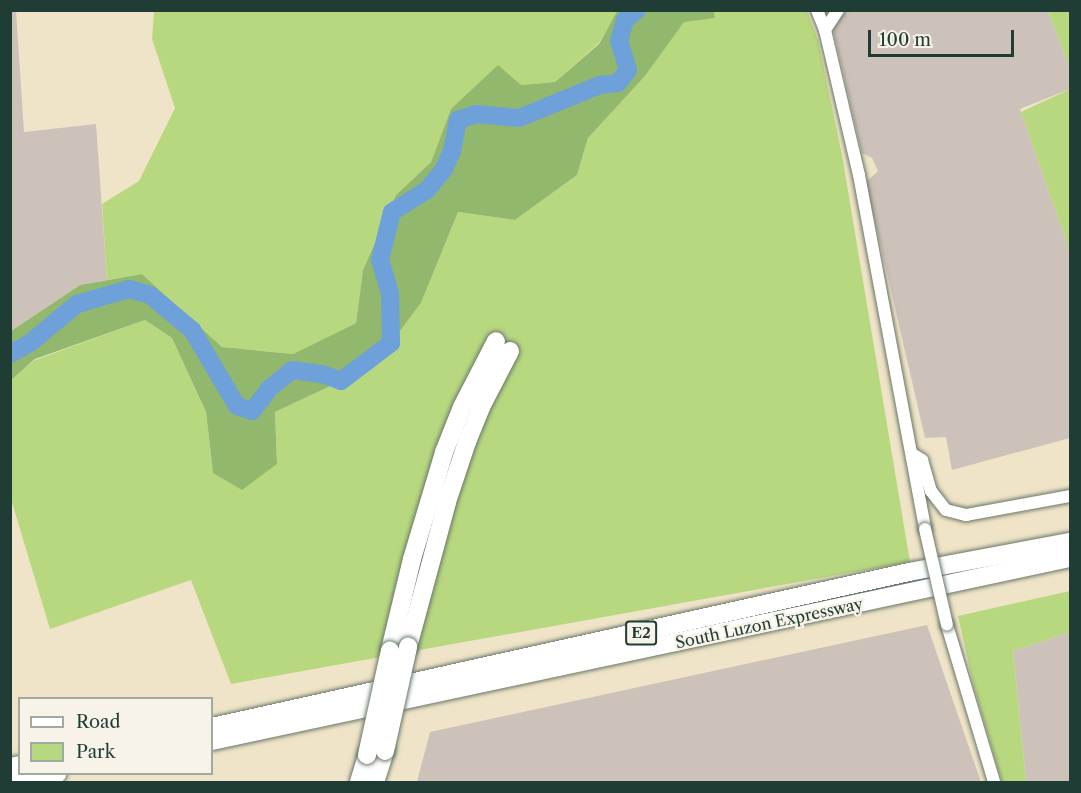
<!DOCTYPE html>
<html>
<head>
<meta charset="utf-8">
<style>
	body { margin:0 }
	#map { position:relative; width:1081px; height:793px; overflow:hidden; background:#f0e4c8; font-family:"Libre Caslon Text",serif }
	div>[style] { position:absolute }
	.industrial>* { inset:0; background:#cdc2b9 }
	.green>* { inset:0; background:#b8d880 }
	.forest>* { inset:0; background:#92b86e }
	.river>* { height:18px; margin:-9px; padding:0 9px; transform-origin:9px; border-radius:9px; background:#6ea0d9 }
	.roads { filter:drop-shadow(0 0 2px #687768) drop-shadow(0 0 2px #687768) }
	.minor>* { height:12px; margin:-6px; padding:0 6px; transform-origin:6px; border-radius:6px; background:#fff }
	.highway>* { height:18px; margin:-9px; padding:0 9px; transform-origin:9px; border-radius:9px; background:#fff }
	.bridges { filter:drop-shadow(0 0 2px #687768) drop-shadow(0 0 2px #687768) }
	.minor-bridge>* { height:12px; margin:-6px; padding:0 6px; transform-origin:6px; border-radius:6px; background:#fff }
	.highway-bridge>* { height:18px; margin:-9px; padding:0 9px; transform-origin:9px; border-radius:9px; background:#fff }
	span { translate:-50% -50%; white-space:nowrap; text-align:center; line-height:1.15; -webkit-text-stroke:4.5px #f7f3e8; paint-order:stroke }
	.shield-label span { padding:2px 4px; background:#f7f3e8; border:2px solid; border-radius:4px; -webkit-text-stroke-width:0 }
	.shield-label { font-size:15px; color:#1f3d34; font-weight:700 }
	.street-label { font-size:16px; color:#1f3d34 }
	.frame { position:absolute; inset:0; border:12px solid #1f3d34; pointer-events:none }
	.legend { position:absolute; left:18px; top:697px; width:195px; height:78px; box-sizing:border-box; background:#f7f3e8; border:2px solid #a1aaa0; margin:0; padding:8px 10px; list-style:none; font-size:18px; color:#1f3d34 }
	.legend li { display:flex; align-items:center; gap:12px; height:30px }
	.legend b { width:30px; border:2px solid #a1aaa0 }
	.scale { position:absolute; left:868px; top:30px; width:146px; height:27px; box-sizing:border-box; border:3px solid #1f3d34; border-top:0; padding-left:8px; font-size:18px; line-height:21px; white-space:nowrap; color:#1f3d34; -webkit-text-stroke:4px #f7f3e8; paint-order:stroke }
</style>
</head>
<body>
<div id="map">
	<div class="industrial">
		<i style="clip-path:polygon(16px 10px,24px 132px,96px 124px,107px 280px,80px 285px,11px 331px,10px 11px)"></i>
		<i style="clip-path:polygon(829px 11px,1048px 11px,1070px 68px,1070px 89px,1020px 109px,1070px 252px,1070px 438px,952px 470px,946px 437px,925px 438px,866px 182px,878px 171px,872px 158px,862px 153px)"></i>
		<i style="clip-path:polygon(927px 625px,981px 782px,417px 782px,430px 732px)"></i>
		<i style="clip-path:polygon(1070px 632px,1070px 782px,1026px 782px,1013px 651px)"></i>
	</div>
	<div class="green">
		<i style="clip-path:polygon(154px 11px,617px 11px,599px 43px,555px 82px,521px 85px,451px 109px,431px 162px,396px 195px,363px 270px,356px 323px,293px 354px,222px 347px,142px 274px,107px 280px,102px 204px,139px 181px,175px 108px,152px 39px)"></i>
		<i style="clip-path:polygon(714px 11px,807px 11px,818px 40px,842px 155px,910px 562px,231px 684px,191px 580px,50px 629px,11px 499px,10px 380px,35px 360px,145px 320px,172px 338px,206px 412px,213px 473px,277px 464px,275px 412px,341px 381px,391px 343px,421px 303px,458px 212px,515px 220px,577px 175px,588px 138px,645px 76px,684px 21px,715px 18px)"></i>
		<i style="clip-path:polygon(1048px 11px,1070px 11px,1070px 68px)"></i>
		<i style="clip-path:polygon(1070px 89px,1070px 252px,1021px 112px)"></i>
		<i style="clip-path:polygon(1070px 591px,1070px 632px,1013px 651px,1026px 782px,1002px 782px,974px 687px,958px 616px)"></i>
	</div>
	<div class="forest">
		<i style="clip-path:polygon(617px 11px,714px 11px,715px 18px,684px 22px,645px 76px,588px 138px,577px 175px,515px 220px,458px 212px,421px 303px,391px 343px,341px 381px,275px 412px,277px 464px,242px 490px,213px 473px,206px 412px,172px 338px,145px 320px,35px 359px,11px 380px,11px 331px,80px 285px,142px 274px,222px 347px,293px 354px,356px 323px,363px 270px,396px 195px,431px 162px,451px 109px,498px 65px,521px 85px,555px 82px,599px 44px)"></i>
	</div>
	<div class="river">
		<i style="left:10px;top:354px;width:23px;rotate:-29deg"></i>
		<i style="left:30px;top:343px;width:61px;rotate:-39.7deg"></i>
		<i style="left:77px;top:304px;width:54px;rotate:-16.1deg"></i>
		<i style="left:129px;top:289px;width:22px;rotate:16deg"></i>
		<i style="left:150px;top:295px;width:55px;rotate:39.8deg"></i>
		<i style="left:192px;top:330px;width:88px;rotate:59.4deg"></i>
		<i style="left:237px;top:406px;width:16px;rotate:18deg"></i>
		<i style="left:252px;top:411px;width:29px;rotate:-52deg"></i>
		<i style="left:270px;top:388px;width:28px;rotate:-39deg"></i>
		<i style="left:292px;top:370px;width:30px;rotate:8deg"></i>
		<i style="left:322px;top:374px;width:20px;rotate:20deg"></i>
		<i style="left:341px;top:381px;width:63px;rotate:-37.2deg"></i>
		<i style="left:391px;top:343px;width:50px;rotate:-91.1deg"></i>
		<i style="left:390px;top:293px;width:34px;rotate:-107deg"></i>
		<i style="left:380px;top:260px;width:49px;rotate:-76deg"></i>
		<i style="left:392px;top:212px;width:41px;rotate:-32.2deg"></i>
		<i style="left:427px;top:190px;width:27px;rotate:-51deg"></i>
		<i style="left:444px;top:169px;width:20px;rotate:-66deg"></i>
		<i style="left:452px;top:151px;width:32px;rotate:-79deg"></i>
		<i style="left:458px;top:120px;width:19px;rotate:-18deg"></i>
		<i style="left:476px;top:114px;width:43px;rotate:5.3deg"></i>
		<i style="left:519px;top:118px;width:87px;rotate:-22.2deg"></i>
		<i style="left:600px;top:85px;width:18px;rotate:-6deg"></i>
		<i style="left:618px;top:83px;width:16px;rotate:-52deg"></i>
		<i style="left:628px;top:70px;width:30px;rotate:-107deg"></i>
		<i style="left:619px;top:41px;width:22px;rotate:-74deg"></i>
		<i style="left:625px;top:20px;width:16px;rotate:-40deg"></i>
	</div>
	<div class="roads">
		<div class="minor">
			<i style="left:817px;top:10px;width:22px;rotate:68deg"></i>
			<i style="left:825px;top:30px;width:149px;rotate:76.8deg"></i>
			<i style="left:859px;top:175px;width:360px;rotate:79.4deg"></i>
			<i style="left:825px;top:30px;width:24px;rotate:-57deg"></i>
			<i style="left:912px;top:454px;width:12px;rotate:31deg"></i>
			<i style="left:922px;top:460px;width:32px;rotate:74deg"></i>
			<i style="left:931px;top:491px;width:24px;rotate:52deg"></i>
			<i style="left:946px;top:510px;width:21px;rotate:14deg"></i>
			<i style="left:966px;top:515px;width:106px;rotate:-10.4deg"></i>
			<i style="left:947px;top:625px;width:164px;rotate:73.3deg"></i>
		</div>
		<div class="highway">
			<i style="left:408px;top:647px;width:150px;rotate:-74.9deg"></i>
			<i style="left:447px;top:502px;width:63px;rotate:-71.6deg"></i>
			<i style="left:467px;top:442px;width:38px;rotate:-68deg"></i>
			<i style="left:481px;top:407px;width:63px;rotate:-62.6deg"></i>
			<i style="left:390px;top:650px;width:94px;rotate:-76.4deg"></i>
			<i style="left:412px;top:559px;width:112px;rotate:-73.3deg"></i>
			<i style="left:444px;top:452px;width:48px;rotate:-68.2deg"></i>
			<i style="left:462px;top:407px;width:74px;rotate:-62.7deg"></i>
			<i style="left:212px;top:727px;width:714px;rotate:-12.54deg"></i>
			<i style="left:909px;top:572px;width:164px;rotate:-10.6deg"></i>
			<i style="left:212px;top:741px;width:877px;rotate:-12.04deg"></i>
			<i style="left:10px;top:767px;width:10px;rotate:-11deg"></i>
			<i style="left:14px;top:782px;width:44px;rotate:-10.5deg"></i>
			<i style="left:359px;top:782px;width:28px;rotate:-73deg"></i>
			<i style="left:375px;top:782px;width:33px;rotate:-72deg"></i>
		</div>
	</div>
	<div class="bridges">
		<div class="minor-bridge">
			<i style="left:925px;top:529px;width:98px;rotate:77.1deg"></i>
		</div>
		<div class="highway-bridge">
			<i style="left:385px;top:751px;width:107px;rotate:-77.5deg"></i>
			<i style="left:367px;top:755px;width:107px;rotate:-77.6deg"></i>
		</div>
	</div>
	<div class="shield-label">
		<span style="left:641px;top:633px">E2</span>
	</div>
	<div class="street-label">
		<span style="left:769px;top:623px;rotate:-12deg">South Luzon Expressway</span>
	</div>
	<div class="frame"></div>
	<ul class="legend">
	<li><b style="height:8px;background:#fff"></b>Road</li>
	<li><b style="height:16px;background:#b8d880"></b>Park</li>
	</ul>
	<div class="scale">100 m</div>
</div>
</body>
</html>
